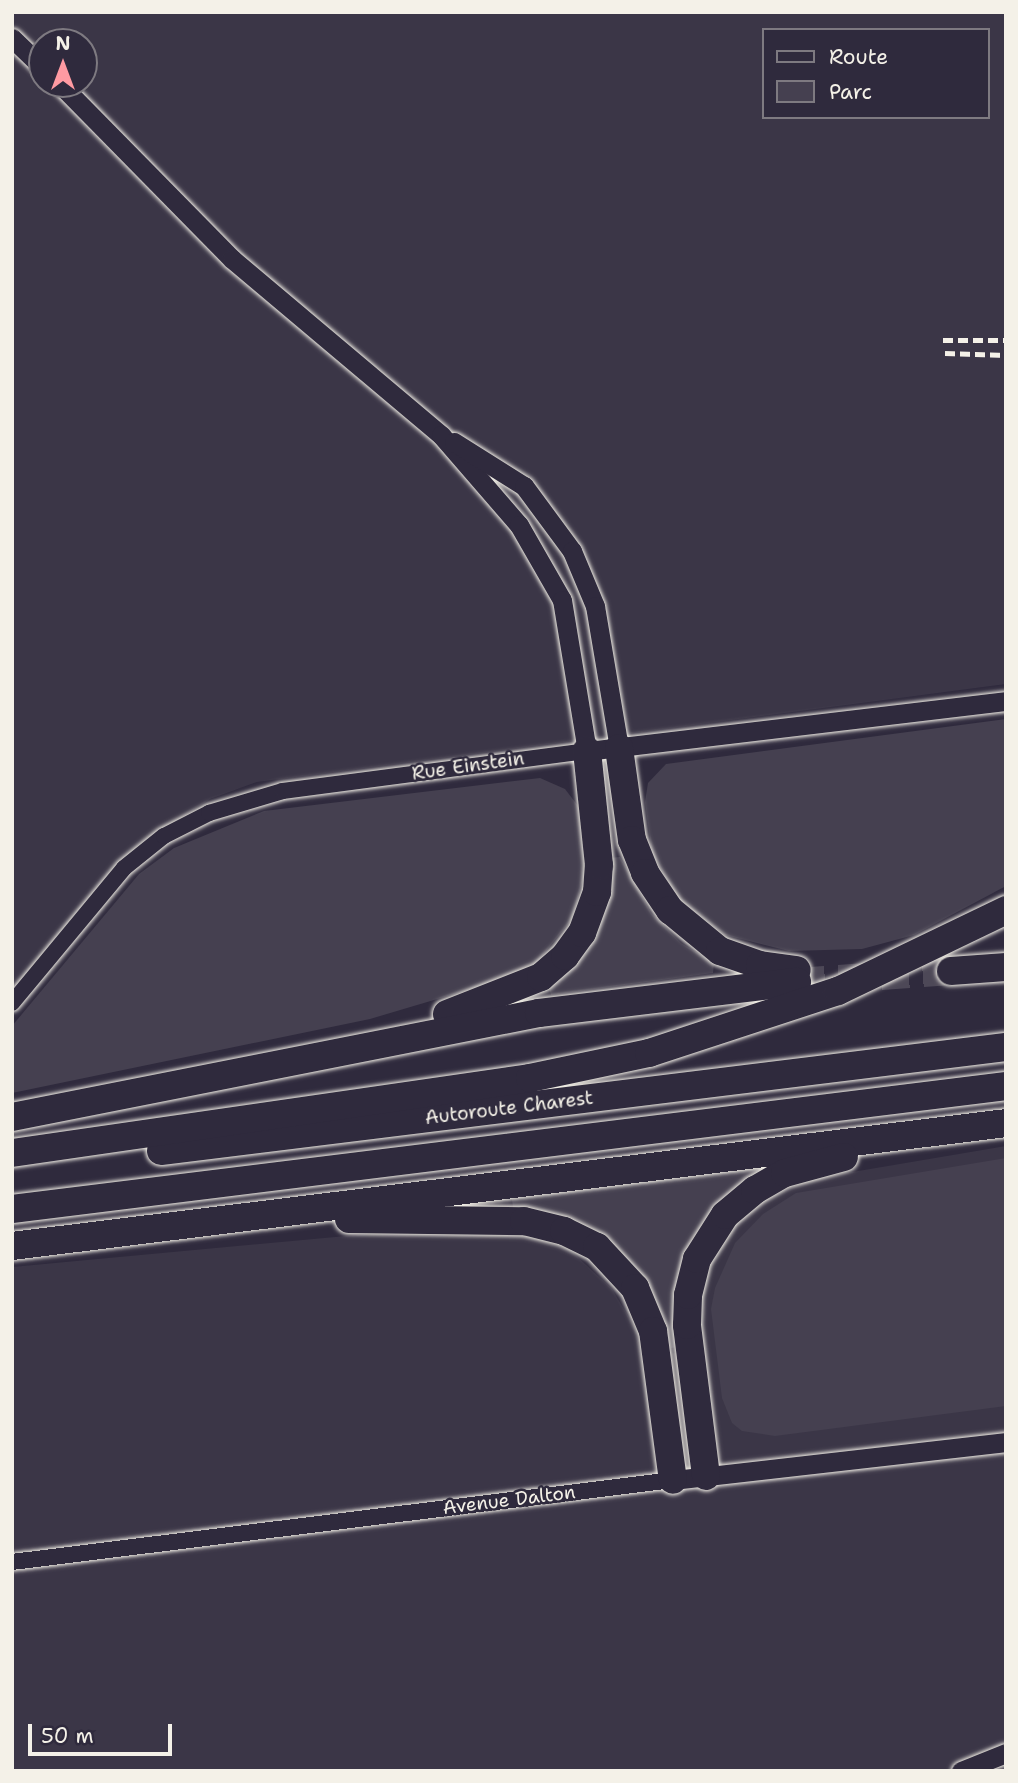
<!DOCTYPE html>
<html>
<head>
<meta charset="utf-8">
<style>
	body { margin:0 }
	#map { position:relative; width:1018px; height:1783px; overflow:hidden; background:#2f2a3d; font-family:"Shantell Sans",sans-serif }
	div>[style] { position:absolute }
	.built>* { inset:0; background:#3b3647 }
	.green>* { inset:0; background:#454050 }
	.motorway-tunnel>* { height:28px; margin-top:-14px; transform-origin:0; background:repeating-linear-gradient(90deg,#4d4857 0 28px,transparent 0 42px) }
	.roads { filter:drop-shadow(0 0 2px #f4f1e8) drop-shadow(0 0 2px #f4f1e8) }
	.minor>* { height:16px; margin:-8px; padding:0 8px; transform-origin:8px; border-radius:8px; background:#2f2a3d }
	.tertiary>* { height:19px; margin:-9.5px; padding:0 9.5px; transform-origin:9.5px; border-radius:9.5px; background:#2f2a3d }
	.motorway>* { height:28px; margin:-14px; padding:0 14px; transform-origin:14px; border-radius:14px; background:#2f2a3d }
	.rail>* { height:5px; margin-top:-2.5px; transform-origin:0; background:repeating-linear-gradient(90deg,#f4f1e8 0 10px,transparent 0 15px) }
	span { translate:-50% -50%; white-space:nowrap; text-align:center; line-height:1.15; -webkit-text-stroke:5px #2f2a3d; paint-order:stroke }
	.street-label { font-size:19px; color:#f4f1e8 }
	.frame { position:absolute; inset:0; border:14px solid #f4f1e8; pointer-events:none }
	.legend { position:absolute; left:762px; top:28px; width:228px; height:91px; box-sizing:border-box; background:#2f2a3d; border:2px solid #7e7a81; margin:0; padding:9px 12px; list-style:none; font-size:21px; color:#f4f1e8 }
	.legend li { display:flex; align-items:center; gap:14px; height:35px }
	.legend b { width:35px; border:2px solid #7e7a81 }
	.north { position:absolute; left:28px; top:28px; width:70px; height:70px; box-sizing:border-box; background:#2f2a3d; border:2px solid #7e7a81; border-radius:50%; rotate:0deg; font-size:19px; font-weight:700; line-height:28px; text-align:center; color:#f4f1e8 }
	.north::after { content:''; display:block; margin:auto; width:24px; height:32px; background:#ff9aa2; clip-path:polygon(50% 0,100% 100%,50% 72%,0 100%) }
	.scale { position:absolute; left:28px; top:1724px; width:144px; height:32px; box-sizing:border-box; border:4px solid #f4f1e8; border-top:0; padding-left:9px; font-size:21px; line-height:24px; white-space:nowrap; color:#f4f1e8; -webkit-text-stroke:5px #2f2a3d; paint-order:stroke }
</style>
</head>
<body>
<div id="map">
	<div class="built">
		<i style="clip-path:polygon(evenodd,12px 12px,1006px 12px,1006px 684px,257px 782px,210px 799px,138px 845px,12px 990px,12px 12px,764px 30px,988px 30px,988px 117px,764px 117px,764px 30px,12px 12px,42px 42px,84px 42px,84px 84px,42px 84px,42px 42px)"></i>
		<i style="clip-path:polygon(1006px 1146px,1006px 1771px,12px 1771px,12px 1267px,357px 1235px,530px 1236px,570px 1250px,612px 1289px,635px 1328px,641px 1356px,702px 1351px,698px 1310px,710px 1258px,724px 1234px,753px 1205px,811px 1179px)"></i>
	</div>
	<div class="green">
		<i style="clip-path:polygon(1006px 719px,1006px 886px,914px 935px,862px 949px,789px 951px,725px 935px,678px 898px,652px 853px,645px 802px,648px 783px,666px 764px)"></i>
		<i style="clip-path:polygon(540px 778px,565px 789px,578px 806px,585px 872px,572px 919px,537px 962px,508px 978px,370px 1019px,12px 1093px,12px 1026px,139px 874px,174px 848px,264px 811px)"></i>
		<i style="clip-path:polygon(620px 857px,651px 913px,681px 943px,714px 963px,713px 973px,551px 995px,548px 985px,610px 858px)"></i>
		<i style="clip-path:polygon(1006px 1158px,1006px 1406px,775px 1436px,742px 1431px,732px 1423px,722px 1398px,711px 1309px,715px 1288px,735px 1243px,763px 1214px,796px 1193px)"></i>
		<i style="clip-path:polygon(756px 1168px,758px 1174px,733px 1191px,678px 1347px,671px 1348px,664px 1318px,637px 1270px,588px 1229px,553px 1214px,513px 1208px,512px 1199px)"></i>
	</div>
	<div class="motorway-tunnel">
		<i style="left:797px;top:982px;width:154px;rotate:-4.1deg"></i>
	</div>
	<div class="roads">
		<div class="minor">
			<i style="left:12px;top:1003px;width:175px;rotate:-50.3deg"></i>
			<i style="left:124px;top:868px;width:51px;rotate:-38.7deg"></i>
			<i style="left:164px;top:836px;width:51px;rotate:-27.1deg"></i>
			<i style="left:209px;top:813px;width:77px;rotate:-16.6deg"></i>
			<i style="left:283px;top:791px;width:307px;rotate:-7.5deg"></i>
			<i style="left:12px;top:1562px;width:666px;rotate:-7.07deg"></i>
		</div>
		<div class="tertiary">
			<i style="left:12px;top:38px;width:42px;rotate:44deg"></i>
			<i style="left:60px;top:84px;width:245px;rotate:45.5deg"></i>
			<i style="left:232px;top:259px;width:273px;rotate:40.1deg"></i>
			<i style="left:441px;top:435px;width:119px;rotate:49.1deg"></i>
			<i style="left:519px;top:525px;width:86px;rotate:60.2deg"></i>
			<i style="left:562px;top:600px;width:153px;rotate:80.6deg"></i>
			<i style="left:587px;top:751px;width:422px;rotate:-6.8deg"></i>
			<i style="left:454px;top:442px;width:83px;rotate:32.2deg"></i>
			<i style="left:524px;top:486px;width:81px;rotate:53.6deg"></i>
			<i style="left:572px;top:551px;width:60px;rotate:67.3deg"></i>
			<i style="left:595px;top:606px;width:144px;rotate:80.4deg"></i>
			<i style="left:673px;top:1480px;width:335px;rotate:-6.5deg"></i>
			<i style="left:961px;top:1771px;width:48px;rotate:-21.8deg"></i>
		</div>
		<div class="motorway">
			<i style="left:619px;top:748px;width:93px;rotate:82deg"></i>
			<i style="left:632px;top:840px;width:35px;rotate:68deg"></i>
			<i style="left:645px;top:873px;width:45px;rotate:56deg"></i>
			<i style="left:670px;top:910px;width:65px;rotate:39.4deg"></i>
			<i style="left:720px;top:951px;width:42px;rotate:19.3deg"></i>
			<i style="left:760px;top:965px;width:37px;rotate:8deg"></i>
			<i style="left:951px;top:971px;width:55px;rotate:-4.2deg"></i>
			<i style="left:447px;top:1014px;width:101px;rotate:-21.5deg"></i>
			<i style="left:541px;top:977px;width:32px;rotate:-41deg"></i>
			<i style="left:565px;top:956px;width:29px;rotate:-54deg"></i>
			<i style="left:582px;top:933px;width:44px;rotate:-69.9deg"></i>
			<i style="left:597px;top:892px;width:27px;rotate:-86deg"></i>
			<i style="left:599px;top:865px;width:115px;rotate:-96deg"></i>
			<i style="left:12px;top:1117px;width:537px;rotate:-11.16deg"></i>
			<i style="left:539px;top:1013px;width:260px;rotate:-6.9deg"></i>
			<i style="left:161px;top:1151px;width:851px;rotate:-7.02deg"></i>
			<i style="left:12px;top:1153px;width:523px;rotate:-8.24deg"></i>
			<i style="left:530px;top:1078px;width:122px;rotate:-11.9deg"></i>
			<i style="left:649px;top:1053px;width:199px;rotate:-18.2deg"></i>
			<i style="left:838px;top:991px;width:187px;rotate:-25.7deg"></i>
			<i style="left:12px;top:1209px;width:1002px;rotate:-7.05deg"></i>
			<i style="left:349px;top:1219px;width:175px;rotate:0.7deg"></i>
			<i style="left:524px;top:1221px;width:41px;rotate:14deg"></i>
			<i style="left:564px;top:1231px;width:37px;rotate:26deg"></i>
			<i style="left:597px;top:1247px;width:56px;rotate:47.2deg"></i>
			<i style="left:635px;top:1288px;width:47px;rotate:67.3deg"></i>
			<i style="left:653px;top:1331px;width:150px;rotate:82.4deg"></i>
			<i style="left:12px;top:1246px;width:1002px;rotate:-7.05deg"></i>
			<i style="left:706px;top:1476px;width:152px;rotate:-97.2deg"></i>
			<i style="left:687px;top:1325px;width:30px;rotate:-88deg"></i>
			<i style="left:688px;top:1295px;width:37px;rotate:-76deg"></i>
			<i style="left:697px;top:1259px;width:52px;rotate:-57.5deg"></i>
			<i style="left:725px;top:1215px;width:39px;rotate:-40deg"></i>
			<i style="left:755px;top:1190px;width:34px;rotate:-30deg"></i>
			<i style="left:785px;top:1173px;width:61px;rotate:-15.2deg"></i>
		</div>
	</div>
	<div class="rail">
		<i style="left:943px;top:340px;width:63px"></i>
		<i style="left:945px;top:353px;width:61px;rotate:1.9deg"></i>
	</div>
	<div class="street-label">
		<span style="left:468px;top:766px;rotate:-8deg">Rue Einstein</span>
		<span style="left:509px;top:1108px;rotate:-7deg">Autoroute Charest</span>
		<span style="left:509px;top:1500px;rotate:-7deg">Avenue Dalton</span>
	</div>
	<div class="frame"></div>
	<ul class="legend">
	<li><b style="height:9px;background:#2f2a3d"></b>Route</li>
	<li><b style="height:19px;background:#454050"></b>Parc</li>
	</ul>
	<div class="north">N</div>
	<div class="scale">50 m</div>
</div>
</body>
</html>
